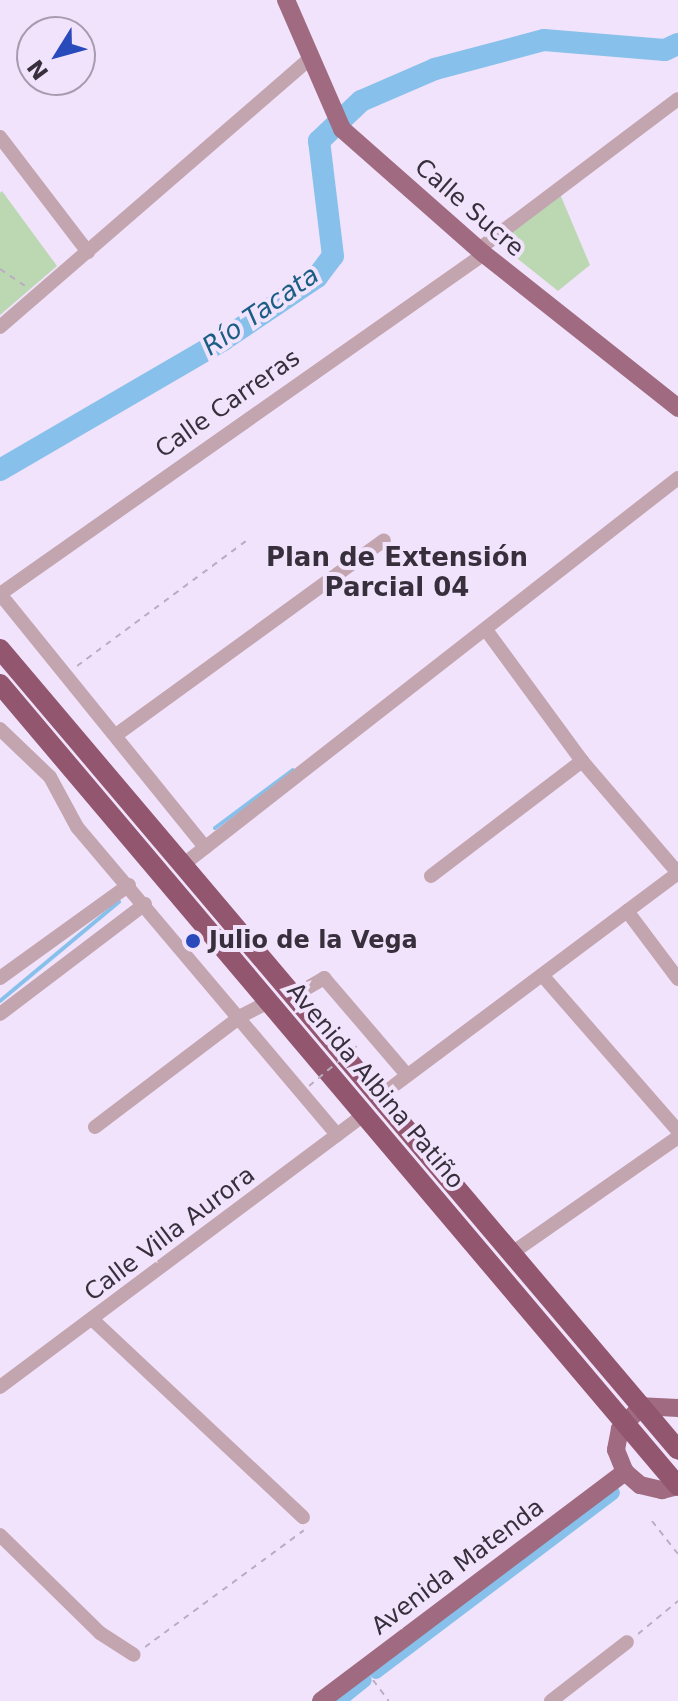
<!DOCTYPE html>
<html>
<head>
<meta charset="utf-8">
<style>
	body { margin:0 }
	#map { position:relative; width:678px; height:1701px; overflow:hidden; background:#f1e3fb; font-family:"DejaVu Sans",sans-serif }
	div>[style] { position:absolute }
	.green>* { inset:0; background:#bcd8b2 }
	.stream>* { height:4px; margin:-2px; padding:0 2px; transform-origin:2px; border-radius:2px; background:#87c1eb }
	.canal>* { height:14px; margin:-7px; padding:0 7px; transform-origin:7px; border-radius:7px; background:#87c1eb }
	.river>* { height:22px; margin:-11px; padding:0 11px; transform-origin:11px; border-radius:11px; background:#87c1eb }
	.path>* { height:2px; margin-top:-1px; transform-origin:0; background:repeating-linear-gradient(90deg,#b9adc1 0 6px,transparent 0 12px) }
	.minor>* { height:14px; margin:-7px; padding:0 7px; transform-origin:7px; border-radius:7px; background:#c3a5b0 }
	.major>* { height:18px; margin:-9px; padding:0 9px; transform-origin:9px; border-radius:9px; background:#a06b80 }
	.highway>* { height:20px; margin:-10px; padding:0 10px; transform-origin:10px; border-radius:10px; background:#92566f }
	.path-bridge>* { height:2px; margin-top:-1px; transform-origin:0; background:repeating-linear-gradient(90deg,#b9adc1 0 6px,transparent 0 12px) }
	.dots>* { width:22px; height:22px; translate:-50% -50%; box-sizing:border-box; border:4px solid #f1e3fb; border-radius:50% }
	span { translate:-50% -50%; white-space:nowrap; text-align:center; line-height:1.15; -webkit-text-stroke:8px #f1e3fb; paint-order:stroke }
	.street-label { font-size:24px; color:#37303c }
	.poi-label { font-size:24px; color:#37303c; font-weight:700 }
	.left { translate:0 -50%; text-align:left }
	.water-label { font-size:26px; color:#1a5d85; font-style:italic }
	.neighbourhood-label { font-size:26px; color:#37303c; font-weight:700 }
	.north { position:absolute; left:16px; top:16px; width:80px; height:80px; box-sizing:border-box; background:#f1e3fb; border:2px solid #a79baf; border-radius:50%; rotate:233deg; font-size:22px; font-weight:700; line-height:32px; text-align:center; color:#37303c }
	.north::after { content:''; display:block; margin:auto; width:28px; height:36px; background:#294aba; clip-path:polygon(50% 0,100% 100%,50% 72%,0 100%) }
</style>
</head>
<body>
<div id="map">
	<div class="green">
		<i style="clip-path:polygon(2px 191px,57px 266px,0 315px,0 193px)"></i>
		<i style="clip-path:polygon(560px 194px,590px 265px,558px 291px,498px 243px)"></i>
	</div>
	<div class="stream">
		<i style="left:215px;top:828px;width:97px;rotate:-36.6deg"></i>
		<i style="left:0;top:1001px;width:155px;rotate:-39.8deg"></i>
	</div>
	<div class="canal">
		<i style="left:376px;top:1672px;width:297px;rotate:-37.1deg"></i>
		<i style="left:339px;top:1701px;width:33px;rotate:-39deg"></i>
	</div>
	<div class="river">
		<i style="left:0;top:470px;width:258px;rotate:-30.2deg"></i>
		<i style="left:223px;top:340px;width:113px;rotate:-33.8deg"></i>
		<i style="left:317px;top:277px;width:26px;rotate:-53deg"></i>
		<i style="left:333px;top:256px;width:116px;rotate:-96.9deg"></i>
		<i style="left:319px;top:141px;width:58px;rotate:-43.6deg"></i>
		<i style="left:361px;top:101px;width:81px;rotate:-23.4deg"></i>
		<i style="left:435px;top:69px;width:113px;rotate:-14.9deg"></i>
		<i style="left:544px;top:40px;width:121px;rotate:4.7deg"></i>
		<i style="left:665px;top:50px;width:14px;rotate:-25deg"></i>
	</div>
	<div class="path">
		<i style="left:0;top:269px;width:32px;rotate:34deg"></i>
		<i style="left:77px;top:666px;width:210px;rotate:-36.5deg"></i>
		<i style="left:652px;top:1521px;width:42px;rotate:51.8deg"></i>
		<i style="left:638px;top:1634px;width:52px;rotate:-39.5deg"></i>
		<i style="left:145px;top:1647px;width:197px;rotate:-36.3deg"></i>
		<i style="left:373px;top:1680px;width:26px;rotate:53deg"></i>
	</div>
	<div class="minor">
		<i style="left:0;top:137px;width:145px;rotate:52.6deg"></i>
		<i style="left:479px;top:249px;width:249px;rotate:-37deg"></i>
		<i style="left:0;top:327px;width:411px;rotate:-40.9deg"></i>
		<i style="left:0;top:594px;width:591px;rotate:-35.09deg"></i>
		<i style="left:0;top:594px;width:326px;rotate:51deg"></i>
		<i style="left:0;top:729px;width:69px;rotate:43.8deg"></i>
		<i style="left:50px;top:777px;width:57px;rotate:61.6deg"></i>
		<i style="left:77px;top:827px;width:403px;rotate:49.8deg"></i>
		<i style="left:116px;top:735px;width:331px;rotate:-36deg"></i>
		<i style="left:184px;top:864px;width:627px;rotate:-38deg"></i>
		<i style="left:431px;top:876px;width:190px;rotate:-37.3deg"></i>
		<i style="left:627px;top:911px;width:85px;rotate:53.1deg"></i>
		<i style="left:542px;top:975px;width:207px;rotate:48.9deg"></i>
		<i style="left:0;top:978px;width:159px;rotate:-35.8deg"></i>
		<i style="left:295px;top:995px;width:34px;rotate:-30deg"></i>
		<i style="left:324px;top:978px;width:128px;rotate:49.4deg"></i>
		<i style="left:0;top:1014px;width:182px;rotate:-37.2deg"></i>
		<i style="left:380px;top:1096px;width:372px;rotate:-36.8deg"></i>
		<i style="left:678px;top:873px;width:148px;rotate:-130.6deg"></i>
		<i style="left:582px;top:761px;width:161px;rotate:-126.2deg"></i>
		<i style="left:95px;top:1127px;width:183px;rotate:-37.2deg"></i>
		<i style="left:241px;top:1016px;width:31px;rotate:-27deg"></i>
		<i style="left:512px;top:1253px;width:203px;rotate:-34.9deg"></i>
		<i style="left:93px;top:1320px;width:288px;rotate:43.2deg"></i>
		<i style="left:0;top:1387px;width:456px;rotate:-36.8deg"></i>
		<i style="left:0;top:1535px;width:140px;rotate:44.4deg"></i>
		<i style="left:100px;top:1633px;width:40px;rotate:32.9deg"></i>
		<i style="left:551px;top:1701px;width:96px;rotate:-37.8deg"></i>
	</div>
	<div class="major">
		<i style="left:286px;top:0;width:141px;rotate:66.5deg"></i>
		<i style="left:342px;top:129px;width:189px;rotate:41.4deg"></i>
		<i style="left:484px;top:254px;width:248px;rotate:38.4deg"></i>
		<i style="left:678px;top:1408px;width:36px;rotate:-177deg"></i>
		<i style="left:642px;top:1406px;width:32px;rotate:134deg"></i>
		<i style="left:620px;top:1429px;width:21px;rotate:101deg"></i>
		<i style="left:616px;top:1450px;width:24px;rotate:68deg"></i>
		<i style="left:625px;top:1472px;width:20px;rotate:41deg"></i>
		<i style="left:640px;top:1485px;width:23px;rotate:13deg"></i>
		<i style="left:662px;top:1490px;width:16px;rotate:-14deg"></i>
		<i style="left:321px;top:1701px;width:381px;rotate:-37deg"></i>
	</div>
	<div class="highway">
		<i style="left:0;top:649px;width:1049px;rotate:49.75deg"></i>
		<i style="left:0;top:684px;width:1050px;rotate:49.79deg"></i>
	</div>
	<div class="path-bridge">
		<i style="left:309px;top:1086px;width:62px;rotate:-39.8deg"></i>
	</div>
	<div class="dots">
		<i style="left:193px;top:941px;background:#294aba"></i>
	</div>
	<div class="street-label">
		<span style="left:469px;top:208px;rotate:41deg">Calle Sucre</span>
		<span style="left:228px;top:404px;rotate:-35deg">Calle Carreras</span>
		<span style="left:375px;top:1086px;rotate:50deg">Avenida Albina Patiño</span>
		<span style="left:170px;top:1234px;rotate:-37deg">Calle Villa Aurora</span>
		<span style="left:458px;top:1567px;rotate:-37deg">Avenida Matenda</span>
	</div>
	<div class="poi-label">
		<span class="left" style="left:209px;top:941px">Julio de la Vega</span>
	</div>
	<div class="water-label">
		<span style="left:261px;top:311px;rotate:-35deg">Río Tacata</span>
	</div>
	<div class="neighbourhood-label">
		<span style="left:397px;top:573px">Plan de Extensión<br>Parcial 04</span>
	</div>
	<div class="north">N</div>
</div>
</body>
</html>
